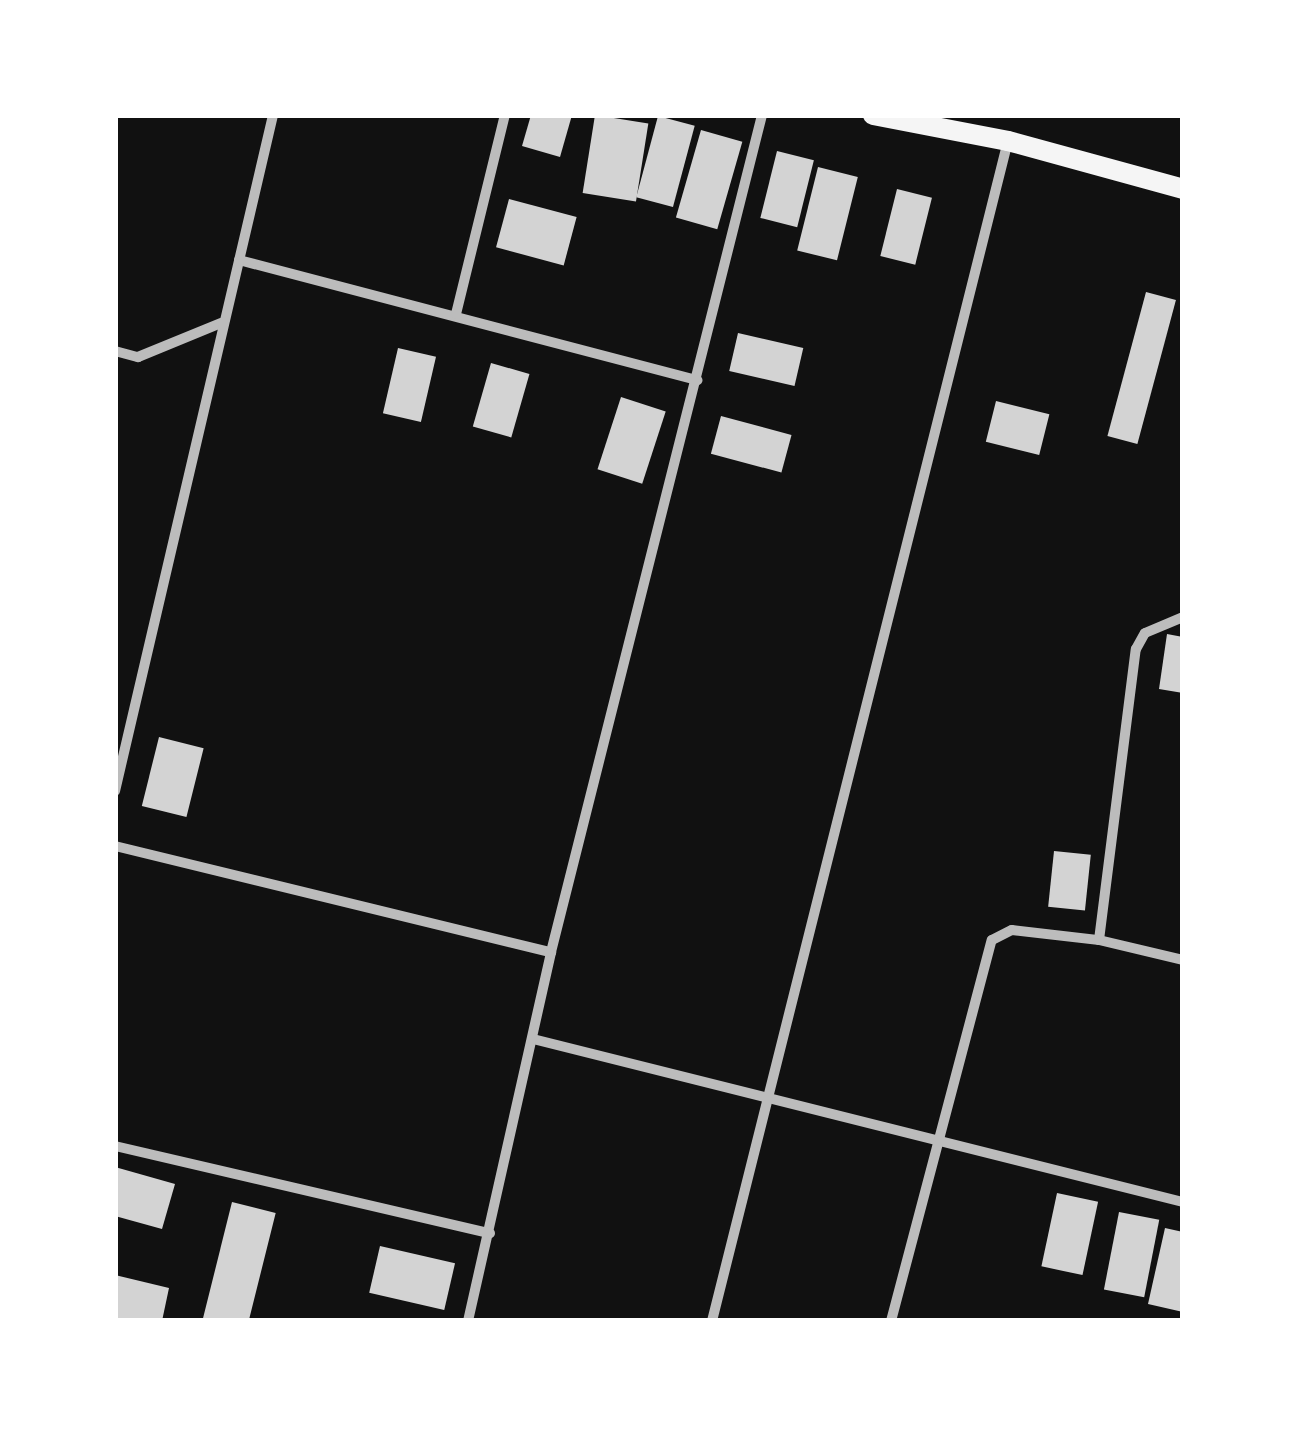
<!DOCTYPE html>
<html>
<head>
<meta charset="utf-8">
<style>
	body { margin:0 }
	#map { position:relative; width:1298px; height:1436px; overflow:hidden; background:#111; font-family:"Nunito Sans",sans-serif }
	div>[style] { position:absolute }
	.building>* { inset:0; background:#d3d3d3; transform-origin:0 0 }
	.minor>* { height:10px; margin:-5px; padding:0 5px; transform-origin:5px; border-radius:5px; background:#bcbcbc }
	.secondary>* { height:20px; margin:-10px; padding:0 10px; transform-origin:10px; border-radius:10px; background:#f5f5f5 }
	span { translate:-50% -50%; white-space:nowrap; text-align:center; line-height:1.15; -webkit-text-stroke:8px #fff; paint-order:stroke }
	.frame { position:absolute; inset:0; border:118px solid #fff; pointer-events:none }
</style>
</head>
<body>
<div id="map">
	<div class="building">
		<i style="clip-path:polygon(531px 115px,572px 115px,560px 157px,522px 146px)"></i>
		<i style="left:595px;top:115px;width:54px;height:79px;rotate:9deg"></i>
		<i style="left:658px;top:116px;width:38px;height:84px;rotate:15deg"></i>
		<i style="left:701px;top:130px;width:43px;height:91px;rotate:16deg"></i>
		<i style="left:777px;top:151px;width:38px;height:69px;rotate:14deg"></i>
		<i style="left:818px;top:167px;width:41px;height:86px;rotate:14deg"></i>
		<i style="left:897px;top:189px;width:36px;height:69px;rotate:14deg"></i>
		<i style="left:509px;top:199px;width:70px;height:50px;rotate:15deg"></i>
		<i style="left:1146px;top:292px;width:31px;height:149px;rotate:15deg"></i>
		<i style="left:738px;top:333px;width:67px;height:39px;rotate:13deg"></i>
		<i style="left:398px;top:348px;width:39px;height:67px;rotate:13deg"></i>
		<i style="left:491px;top:363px;width:40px;height:66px;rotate:16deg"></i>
		<i style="left:621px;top:397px;width:47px;height:76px;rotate:18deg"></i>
		<i style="left:996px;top:401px;width:55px;height:42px;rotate:14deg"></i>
		<i style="left:721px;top:416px;width:73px;height:39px;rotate:15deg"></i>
		<i style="clip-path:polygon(1167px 634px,1183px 637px,1183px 693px,1159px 689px)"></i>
		<i style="left:159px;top:737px;width:46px;height:71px;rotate:14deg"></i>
		<i style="left:1054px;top:851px;width:37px;height:56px;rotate:6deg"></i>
		<i style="clip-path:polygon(115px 1167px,175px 1184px,162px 1229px,115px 1216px)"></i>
		<i style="left:1057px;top:1193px;width:42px;height:75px;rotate:12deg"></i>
		<i style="left:232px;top:1202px;width:45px;height:123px;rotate:14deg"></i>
		<i style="left:1119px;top:1212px;width:41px;height:79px;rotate:11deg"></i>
		<i style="clip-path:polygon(1165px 1228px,1183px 1232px,1183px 1312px,1148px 1304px)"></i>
		<i style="left:380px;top:1246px;width:77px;height:48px;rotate:13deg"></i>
		<i style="clip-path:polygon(115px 1275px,169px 1288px,162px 1321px,115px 1321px)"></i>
	</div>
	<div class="minor">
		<i style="left:239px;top:260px;width:474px;rotate:14.7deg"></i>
		<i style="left:456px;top:314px;width:205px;rotate:-76.2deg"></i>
		<i style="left:115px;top:351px;width:24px;rotate:15deg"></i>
		<i style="left:138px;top:357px;width:90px;rotate:-22.3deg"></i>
		<i style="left:115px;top:791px;width:694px;rotate:-76.84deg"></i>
		<i style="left:115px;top:846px;width:449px;rotate:13.7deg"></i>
		<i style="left:1099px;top:940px;width:293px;rotate:-82.8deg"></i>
		<i style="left:1136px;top:649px;width:18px;rotate:-61deg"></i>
		<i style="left:1145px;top:633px;width:41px;rotate:-22.8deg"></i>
		<i style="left:533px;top:1039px;width:670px;rotate:14.08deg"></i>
		<i style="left:115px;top:1146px;width:385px;rotate:13.1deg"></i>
		<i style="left:468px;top:1321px;width:378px;rotate:-77.3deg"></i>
		<i style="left:551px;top:952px;width:863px;rotate:-75.85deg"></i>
		<i style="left:712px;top:1321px;width:1217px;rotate:-75.92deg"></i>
		<i style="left:891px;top:1321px;width:394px;rotate:-75.2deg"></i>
		<i style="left:992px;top:940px;width:22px;rotate:-27deg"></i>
		<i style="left:1012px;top:930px;width:88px;rotate:6.6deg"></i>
		<i style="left:1099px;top:940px;width:86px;rotate:13.4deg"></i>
	</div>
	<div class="secondary">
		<i style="left:873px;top:115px;width:137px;rotate:10.9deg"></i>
		<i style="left:1008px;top:141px;width:181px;rotate:15.3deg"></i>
	</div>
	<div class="frame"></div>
</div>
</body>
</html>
